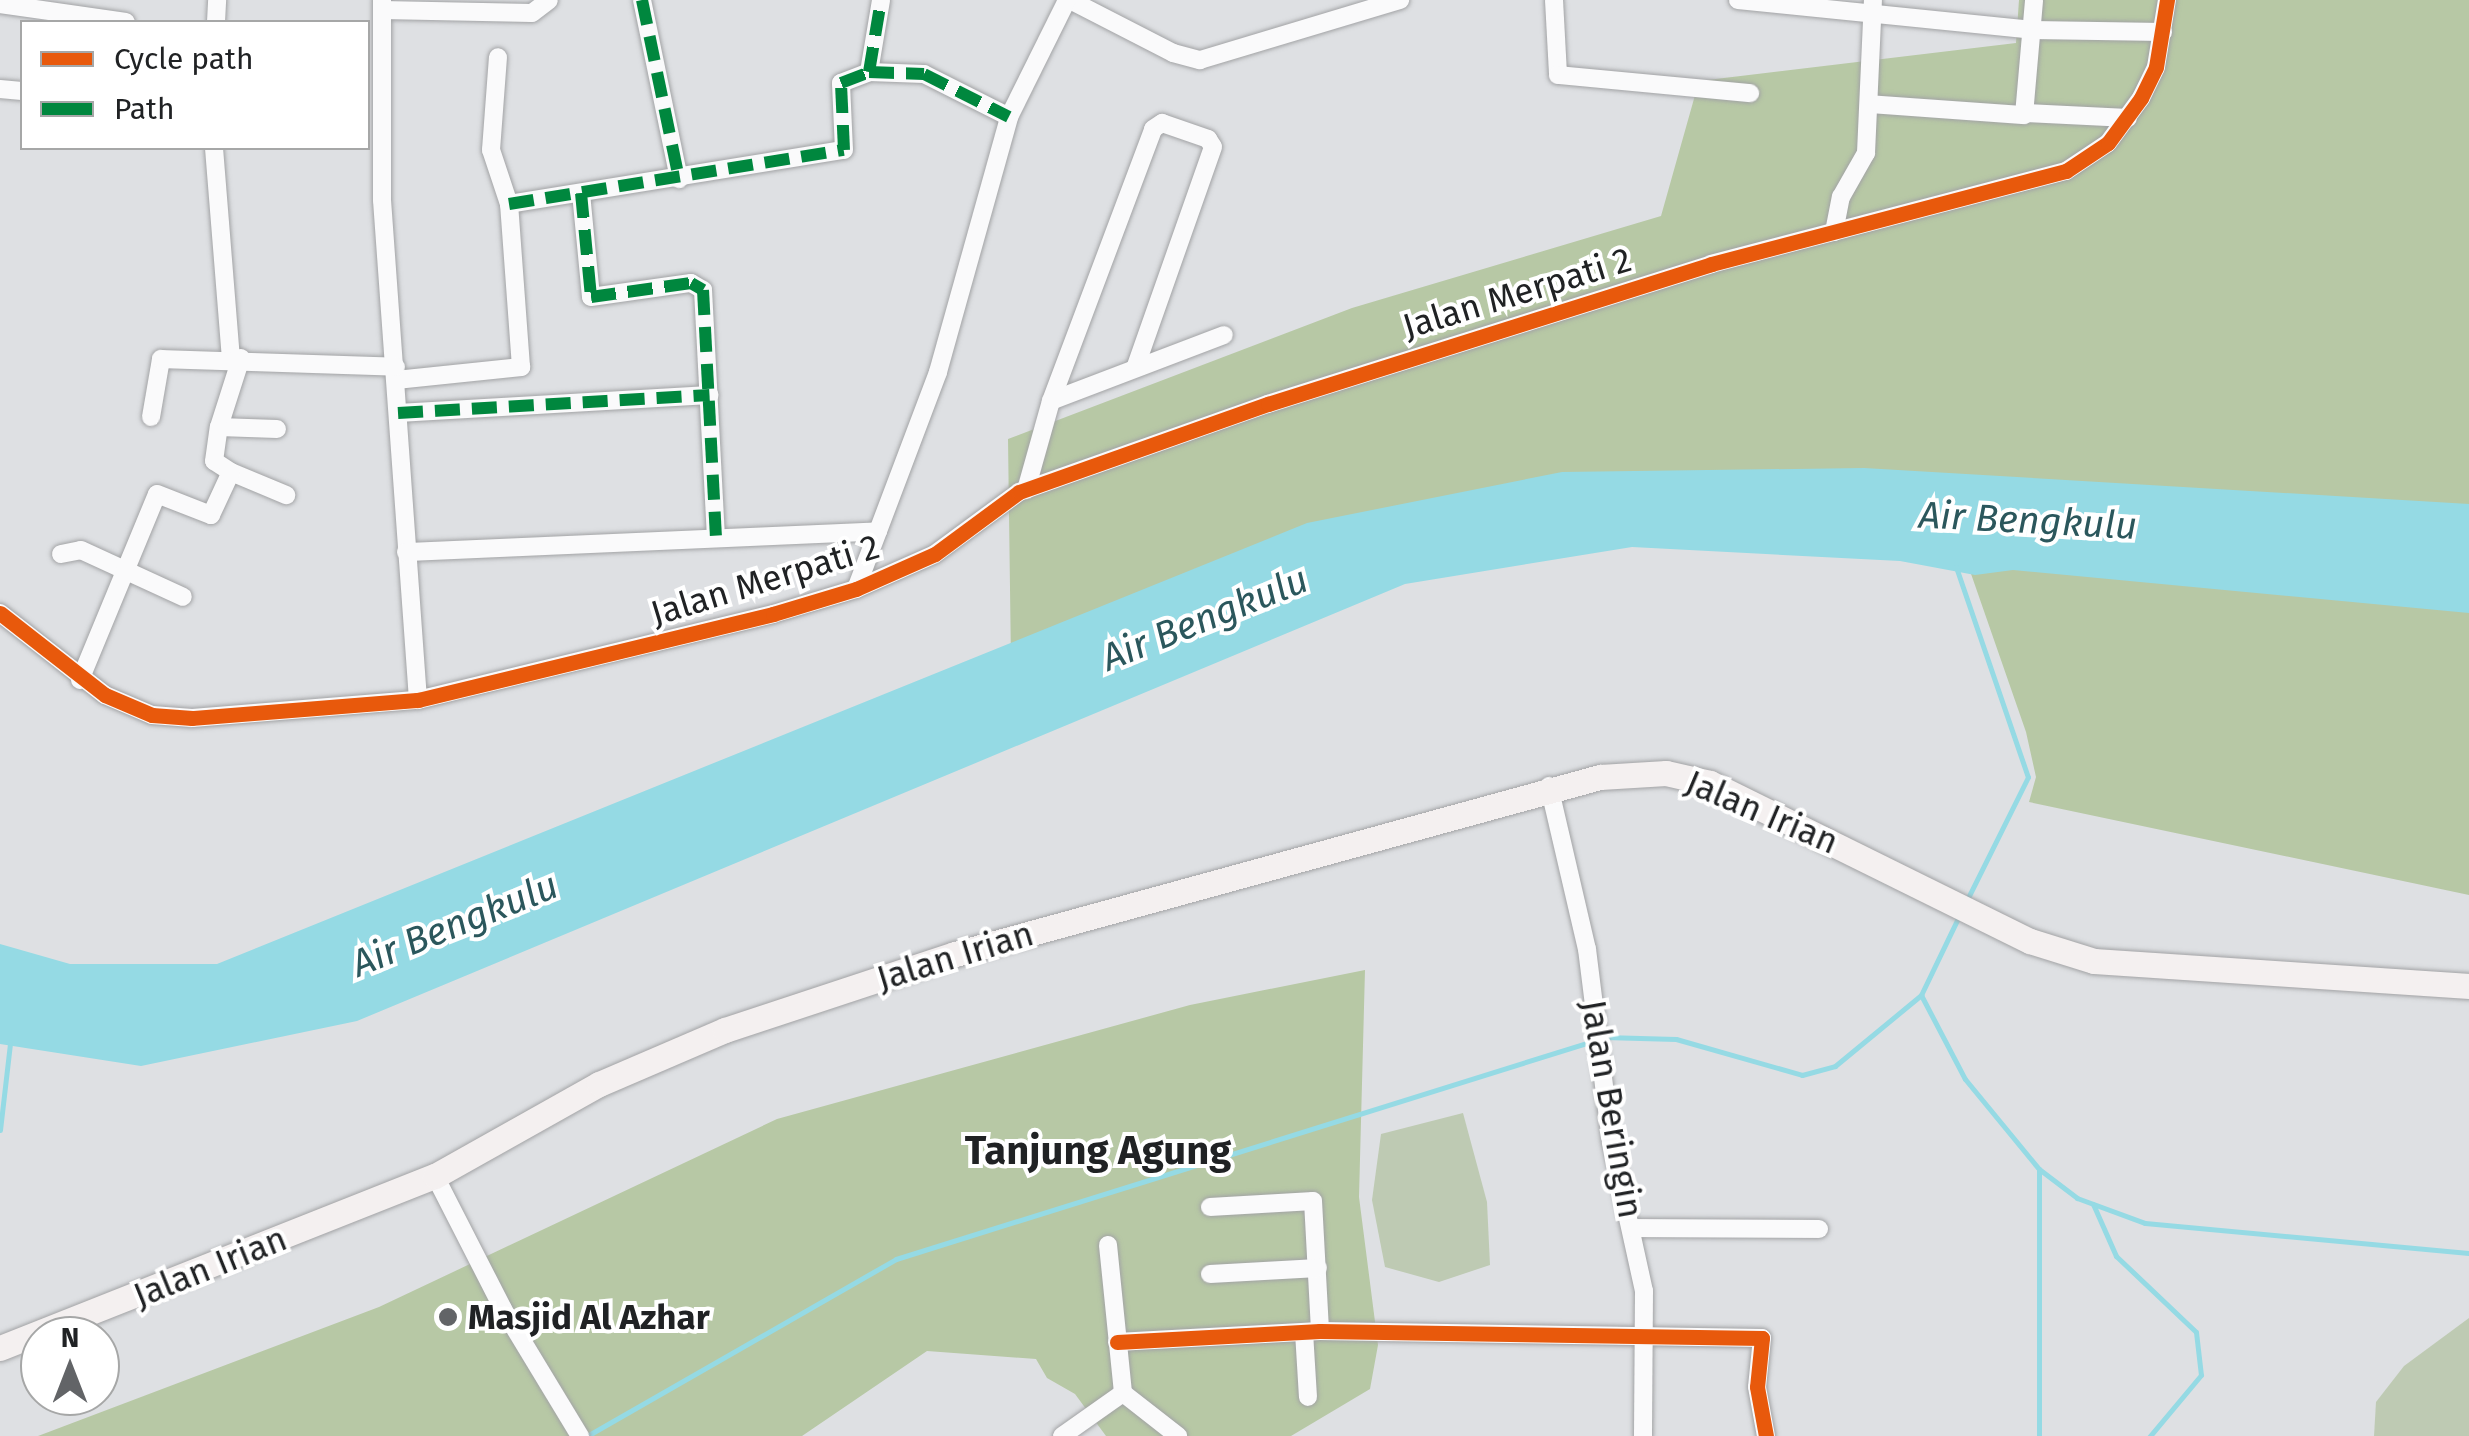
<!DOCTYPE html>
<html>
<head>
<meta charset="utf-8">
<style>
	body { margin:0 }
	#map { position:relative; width:2469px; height:1436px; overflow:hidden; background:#dee0e3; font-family:"Fira Sans",sans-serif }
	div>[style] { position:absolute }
	.green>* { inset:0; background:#becab3 }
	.forest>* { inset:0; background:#b7c8a5 }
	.water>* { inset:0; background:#95dae4 }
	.stream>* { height:5px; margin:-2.5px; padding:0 2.5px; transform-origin:2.5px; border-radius:2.5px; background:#95dae4 }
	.roads { filter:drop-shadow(0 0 2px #a2a3a5) drop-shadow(0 0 2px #a2a3a5) }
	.minor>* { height:18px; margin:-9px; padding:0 9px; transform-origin:9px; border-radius:9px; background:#fafafb }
	.primary>* { height:25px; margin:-12.5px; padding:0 12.5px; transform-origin:12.5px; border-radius:12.5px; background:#f4f0f0 }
	.quiet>* { height:12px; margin-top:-6px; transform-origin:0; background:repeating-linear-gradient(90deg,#00873e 0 25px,transparent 0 37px) }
	.cycleway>* { height:15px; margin:-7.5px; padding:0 7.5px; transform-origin:7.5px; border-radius:7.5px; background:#e8590c }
	.dots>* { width:28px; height:28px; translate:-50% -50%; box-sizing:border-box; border:5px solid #fff; border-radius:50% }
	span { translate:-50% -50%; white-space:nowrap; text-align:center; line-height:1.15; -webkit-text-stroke:8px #fff; paint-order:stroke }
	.street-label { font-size:35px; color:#202224 }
	.poi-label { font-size:35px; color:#202224; font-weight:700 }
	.left { translate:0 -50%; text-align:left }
	.water-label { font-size:38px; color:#2b575c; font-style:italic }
	.quarter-label { font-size:40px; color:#202224; font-weight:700 }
	.legend { position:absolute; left:20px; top:20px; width:350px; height:130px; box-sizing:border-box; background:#fff; border:2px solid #a6a7a7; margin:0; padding:12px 18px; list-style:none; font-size:30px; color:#202224 }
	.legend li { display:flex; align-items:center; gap:20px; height:50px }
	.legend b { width:50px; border:2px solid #a6a7a7 }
	.north { position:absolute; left:20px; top:1316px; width:100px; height:100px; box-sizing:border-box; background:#fff; border:2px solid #a6a7a7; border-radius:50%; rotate:0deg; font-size:28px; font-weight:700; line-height:40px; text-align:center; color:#202224 }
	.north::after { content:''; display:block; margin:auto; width:35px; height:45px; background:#626467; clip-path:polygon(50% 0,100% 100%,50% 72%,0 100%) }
</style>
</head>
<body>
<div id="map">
	<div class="green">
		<i style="clip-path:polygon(1463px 1113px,1487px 1202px,1490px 1265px,1439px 1282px,1385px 1267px,1372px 1200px,1381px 1134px)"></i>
		<i style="clip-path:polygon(2469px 1318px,2469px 1436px,2374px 1436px,2376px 1402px,2404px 1366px)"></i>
	</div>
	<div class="forest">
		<i style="clip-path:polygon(2019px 0,2469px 0,2469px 895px,2029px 802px,2036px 777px,2026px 732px,1961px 545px,1886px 484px,1011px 663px,1008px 439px,1352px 308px,1661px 216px,1699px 81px,2016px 43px)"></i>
		<i style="clip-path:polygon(1365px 970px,1359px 1197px,1378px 1345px,1370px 1389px,1291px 1436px,1106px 1436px,1075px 1394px,1047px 1378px,1036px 1359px,927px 1351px,802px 1436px,38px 1436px,379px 1307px,777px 1119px,1190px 1005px)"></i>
	</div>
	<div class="water">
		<i style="clip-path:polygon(1864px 468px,2469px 504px,2469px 613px,2013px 570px,1975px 575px,1900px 561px,1632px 547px,1405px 584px,357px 1021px,141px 1066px,0 1044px,0 944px,70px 964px,217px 964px,1307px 523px,1562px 472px)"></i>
	</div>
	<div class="stream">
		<i style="left:1956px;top:567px;width:222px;rotate:71.1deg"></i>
		<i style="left:2028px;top:777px;width:137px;rotate:116.4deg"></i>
		<i style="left:1921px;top:995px;width:95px;rotate:62.4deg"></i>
		<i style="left:1965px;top:1079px;width:117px;rotate:50.6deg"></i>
		<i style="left:2039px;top:1169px;width:267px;rotate:90deg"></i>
		<i style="left:1604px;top:1037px;width:72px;rotate:1.6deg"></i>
		<i style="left:1676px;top:1039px;width:131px;rotate:15.9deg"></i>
		<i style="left:1802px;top:1075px;width:34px;rotate:-15deg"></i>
		<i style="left:1835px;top:1066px;width:112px;rotate:-39.5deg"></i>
		<i style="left:1921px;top:995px;width:90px;rotate:-64.3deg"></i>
		<i style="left:0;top:1130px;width:88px;rotate:-83.4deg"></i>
		<i style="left:2039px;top:1169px;width:48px;rotate:37.3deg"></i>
		<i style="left:2077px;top:1198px;width:72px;rotate:20.2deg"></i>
		<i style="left:2145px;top:1223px;width:325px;rotate:5.3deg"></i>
		<i style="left:2093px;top:1204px;width:57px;rotate:66.1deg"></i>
		<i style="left:2116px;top:1256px;width:110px;rotate:43.5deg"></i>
		<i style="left:2196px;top:1332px;width:43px;rotate:83.4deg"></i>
		<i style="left:2201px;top:1375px;width:80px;rotate:129.9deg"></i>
		<i style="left:587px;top:1436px;width:356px;rotate:-29.8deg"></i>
		<i style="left:896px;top:1259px;width:730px;rotate:-17.37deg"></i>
	</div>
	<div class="roads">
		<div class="minor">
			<i style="left:382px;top:0;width:200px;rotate:90deg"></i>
			<i style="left:382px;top:200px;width:501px;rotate:85.88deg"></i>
			<i style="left:642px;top:0;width:183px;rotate:78.3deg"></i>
			<i style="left:1070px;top:0;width:116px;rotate:27.2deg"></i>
			<i style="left:1173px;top:53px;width:28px;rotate:15deg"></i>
			<i style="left:1200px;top:60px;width:209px;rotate:-16.7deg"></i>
			<i style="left:1554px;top:0;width:75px;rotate:86.9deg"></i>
			<i style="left:1558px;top:75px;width:193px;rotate:5.4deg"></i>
			<i style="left:1738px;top:0;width:296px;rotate:5.8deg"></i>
			<i style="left:2032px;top:30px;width:131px;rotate:0.9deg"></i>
			<i style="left:0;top:4px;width:127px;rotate:8.1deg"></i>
			<i style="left:382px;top:10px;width:150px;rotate:1.1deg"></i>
			<i style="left:532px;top:13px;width:21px;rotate:-37deg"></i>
			<i style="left:216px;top:22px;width:22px;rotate:-87deg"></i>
			<i style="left:869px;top:72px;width:55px;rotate:2.1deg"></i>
			<i style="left:924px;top:74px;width:95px;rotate:26.8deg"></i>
			<i style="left:0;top:89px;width:22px;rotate:5deg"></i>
			<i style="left:1869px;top:104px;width:155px;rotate:4.1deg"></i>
			<i style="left:2024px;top:115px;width:115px;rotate:-85deg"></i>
			<i style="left:2026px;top:113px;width:102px;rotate:2.8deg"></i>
			<i style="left:214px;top:148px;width:212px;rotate:85.4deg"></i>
			<i style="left:581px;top:193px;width:104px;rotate:84.5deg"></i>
			<i style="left:591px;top:297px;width:101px;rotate:-8deg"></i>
			<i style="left:691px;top:283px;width:14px;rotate:30deg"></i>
			<i style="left:703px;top:290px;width:246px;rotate:87deg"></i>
			<i style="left:509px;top:204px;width:339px;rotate:-9.2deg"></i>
			<i style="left:844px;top:150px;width:67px;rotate:-92.6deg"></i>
			<i style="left:841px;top:83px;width:30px;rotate:-21deg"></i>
			<i style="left:869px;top:72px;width:73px;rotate:-80.5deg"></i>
			<i style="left:1834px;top:232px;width:36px;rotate:-79deg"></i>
			<i style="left:1841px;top:197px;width:51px;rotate:-60.4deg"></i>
			<i style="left:1866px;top:153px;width:153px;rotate:-87.4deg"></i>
			<i style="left:241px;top:358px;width:72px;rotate:107.7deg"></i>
			<i style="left:219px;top:427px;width:58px;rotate:2deg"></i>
			<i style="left:396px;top:380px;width:126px;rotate:-5.9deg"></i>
			<i style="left:521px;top:367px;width:163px;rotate:-94.2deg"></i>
			<i style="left:509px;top:204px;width:57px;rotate:-108.4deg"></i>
			<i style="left:491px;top:150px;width:93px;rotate:-85.7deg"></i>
			<i style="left:1051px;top:401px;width:185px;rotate:-20.9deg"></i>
			<i style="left:398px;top:413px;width:312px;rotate:-3.3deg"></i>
			<i style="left:151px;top:417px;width:59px;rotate:-80.2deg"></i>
			<i style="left:161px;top:359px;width:235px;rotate:1.9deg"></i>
			<i style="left:231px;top:472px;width:60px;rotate:22.7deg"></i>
			<i style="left:1026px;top:490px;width:92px;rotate:-74.3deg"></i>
			<i style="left:1051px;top:401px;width:290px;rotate:-69.4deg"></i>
			<i style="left:1153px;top:129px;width:11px;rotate:-34deg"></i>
			<i style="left:1162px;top:123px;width:49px;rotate:19.2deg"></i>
			<i style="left:1208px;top:139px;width:9px;rotate:58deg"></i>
			<i style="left:1213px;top:147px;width:234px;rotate:109.4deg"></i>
			<i style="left:406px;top:552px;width:472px;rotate:-2.5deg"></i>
			<i style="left:878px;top:531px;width:170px;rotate:-69.3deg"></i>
			<i style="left:938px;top:372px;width:265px;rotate:-74.4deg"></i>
			<i style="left:1009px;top:117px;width:131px;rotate:-63.6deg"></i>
			<i style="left:61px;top:554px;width:20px;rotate:-11deg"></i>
			<i style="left:81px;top:550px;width:112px;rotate:24.7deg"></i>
			<i style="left:856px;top:589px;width:62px;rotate:-69.2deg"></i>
			<i style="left:0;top:613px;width:133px;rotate:38deg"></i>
			<i style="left:105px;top:695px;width:51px;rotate:23.1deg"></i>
			<i style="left:152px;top:715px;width:40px;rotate:4.3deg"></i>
			<i style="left:192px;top:718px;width:227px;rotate:-4.6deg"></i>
			<i style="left:418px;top:700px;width:365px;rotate:-13.6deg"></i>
			<i style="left:773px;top:614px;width:87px;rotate:-16.8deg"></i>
			<i style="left:856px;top:589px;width:86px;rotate:-23.9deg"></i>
			<i style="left:935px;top:554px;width:104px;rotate:-36.4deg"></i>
			<i style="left:1019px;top:492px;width:264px;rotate:-19.5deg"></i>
			<i style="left:1268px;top:404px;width:465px;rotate:-17.5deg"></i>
			<i style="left:1711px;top:264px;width:367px;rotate:-14.7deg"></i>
			<i style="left:2066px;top:171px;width:50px;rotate:-33.7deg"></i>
			<i style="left:2108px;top:143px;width:56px;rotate:-53.7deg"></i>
			<i style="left:2141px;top:98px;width:34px;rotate:-64deg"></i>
			<i style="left:2156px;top:67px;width:68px;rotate:-80.7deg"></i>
			<i style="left:80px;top:680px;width:201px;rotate:-67.5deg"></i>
			<i style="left:157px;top:494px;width:58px;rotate:21.3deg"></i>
			<i style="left:211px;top:515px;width:47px;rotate:-65.1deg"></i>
			<i style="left:231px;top:472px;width:20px;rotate:-147deg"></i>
			<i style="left:214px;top:461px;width:34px;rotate:-82deg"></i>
			<i style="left:1549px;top:786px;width:167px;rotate:76.9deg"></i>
			<i style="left:1587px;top:949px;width:193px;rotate:82.9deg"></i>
			<i style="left:1611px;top:1141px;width:154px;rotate:77.6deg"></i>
			<i style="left:1644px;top:1291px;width:145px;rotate:90.4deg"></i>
			<i style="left:435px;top:1176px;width:149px;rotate:62.9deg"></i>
			<i style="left:503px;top:1309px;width:149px;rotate:58.8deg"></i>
			<i style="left:1210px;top:1207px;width:103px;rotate:-3.3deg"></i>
			<i style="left:1313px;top:1201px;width:130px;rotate:86.9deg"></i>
			<i style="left:1632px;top:1228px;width:187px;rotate:0.3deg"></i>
			<i style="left:1108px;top:1245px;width:149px;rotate:84.2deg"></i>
			<i style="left:1210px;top:1274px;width:108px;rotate:-3.2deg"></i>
			<i style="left:1304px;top:1332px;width:65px;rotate:86.5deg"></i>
			<i style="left:1117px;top:1342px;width:203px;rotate:-3.1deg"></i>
			<i style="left:1320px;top:1331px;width:442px;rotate:0.9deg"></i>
			<i style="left:1762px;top:1338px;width:49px;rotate:95.8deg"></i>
			<i style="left:1757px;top:1387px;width:50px;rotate:79.6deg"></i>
			<i style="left:1062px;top:1436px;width:75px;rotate:-35.2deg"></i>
			<i style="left:1123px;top:1393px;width:70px;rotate:38deg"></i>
		</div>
		<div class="primary">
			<i style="left:0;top:1348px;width:468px;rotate:-21.6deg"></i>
			<i style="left:435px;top:1176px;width:188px;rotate:-29.3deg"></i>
			<i style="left:599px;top:1084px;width:137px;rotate:-23.2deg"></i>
			<i style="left:725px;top:1030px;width:242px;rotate:-18.3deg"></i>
			<i style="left:955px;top:954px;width:669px;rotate:-15.35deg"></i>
			<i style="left:1600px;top:777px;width:66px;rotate:-3.5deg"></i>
			<i style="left:1666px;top:773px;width:45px;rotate:12.8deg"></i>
			<i style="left:1710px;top:783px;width:357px;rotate:26.3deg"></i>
			<i style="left:2030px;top:941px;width:67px;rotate:17.4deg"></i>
			<i style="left:2094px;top:961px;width:376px;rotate:3.8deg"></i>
		</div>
	</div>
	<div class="quiet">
		<i style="left:642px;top:0;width:183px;rotate:78.3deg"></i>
		<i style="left:869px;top:72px;width:55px;rotate:2.1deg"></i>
		<i style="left:924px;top:74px;width:95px;rotate:26.8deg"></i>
		<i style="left:581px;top:193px;width:104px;rotate:84.5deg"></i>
		<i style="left:591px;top:297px;width:101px;rotate:-8deg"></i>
		<i style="left:691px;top:283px;width:14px;rotate:30deg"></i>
		<i style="left:703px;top:290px;width:246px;rotate:87deg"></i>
		<i style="left:509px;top:204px;width:339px;rotate:-9.2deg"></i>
		<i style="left:844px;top:150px;width:67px;rotate:-92.6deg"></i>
		<i style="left:841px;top:83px;width:30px;rotate:-21deg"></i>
		<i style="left:869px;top:72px;width:73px;rotate:-80.5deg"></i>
		<i style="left:398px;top:413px;width:312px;rotate:-3.3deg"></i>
	</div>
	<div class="cycleway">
		<i style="left:0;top:613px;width:133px;rotate:38deg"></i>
		<i style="left:105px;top:695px;width:51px;rotate:23.1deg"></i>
		<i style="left:152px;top:715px;width:40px;rotate:4.3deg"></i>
		<i style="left:192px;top:718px;width:227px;rotate:-4.6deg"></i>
		<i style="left:418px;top:700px;width:365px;rotate:-13.6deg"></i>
		<i style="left:773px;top:614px;width:87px;rotate:-16.8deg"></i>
		<i style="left:856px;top:589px;width:86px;rotate:-23.9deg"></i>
		<i style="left:935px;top:554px;width:104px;rotate:-36.4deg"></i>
		<i style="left:1019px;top:492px;width:264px;rotate:-19.5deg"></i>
		<i style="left:1268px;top:404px;width:465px;rotate:-17.5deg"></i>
		<i style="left:1711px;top:264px;width:367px;rotate:-14.7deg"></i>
		<i style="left:2066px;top:171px;width:50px;rotate:-33.7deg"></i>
		<i style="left:2108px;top:143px;width:56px;rotate:-53.7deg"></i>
		<i style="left:2141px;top:98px;width:34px;rotate:-64deg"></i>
		<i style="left:2156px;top:67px;width:68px;rotate:-80.7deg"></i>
		<i style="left:1117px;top:1342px;width:203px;rotate:-3.1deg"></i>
		<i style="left:1320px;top:1331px;width:442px;rotate:0.9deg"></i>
		<i style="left:1762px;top:1338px;width:49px;rotate:95.8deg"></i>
		<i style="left:1757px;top:1387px;width:50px;rotate:79.6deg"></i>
	</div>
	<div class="dots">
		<i style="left:448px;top:1317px;background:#626467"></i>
	</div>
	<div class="street-label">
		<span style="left:1517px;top:293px;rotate:-17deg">Jalan Merpati 2</span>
		<span style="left:765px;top:580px;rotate:-17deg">Jalan Merpati 2</span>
		<span style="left:1762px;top:812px;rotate:23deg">Jalan Irian</span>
		<span style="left:955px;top:956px;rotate:-17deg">Jalan Irian</span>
		<span style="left:1612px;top:1109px;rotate:80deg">Jalan Beringin</span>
		<span style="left:210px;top:1267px;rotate:-22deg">Jalan Irian</span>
	</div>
	<div class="poi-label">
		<span class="left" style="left:468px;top:1317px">Masjid Al Azhar</span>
	</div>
	<div class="water-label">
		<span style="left:2028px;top:521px;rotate:3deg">Air Bengkulu</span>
		<span style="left:1205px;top:619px;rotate:-22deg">Air Bengkulu</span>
		<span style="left:455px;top:925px;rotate:-22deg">Air Bengkulu</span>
	</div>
	<div class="quarter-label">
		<span style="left:1098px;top:1151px">Tanjung Agung</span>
	</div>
	<ul class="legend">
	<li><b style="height:12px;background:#e8590c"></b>Cycle path</li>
	<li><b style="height:12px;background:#00873e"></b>Path</li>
	</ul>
	<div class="north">N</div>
</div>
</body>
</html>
